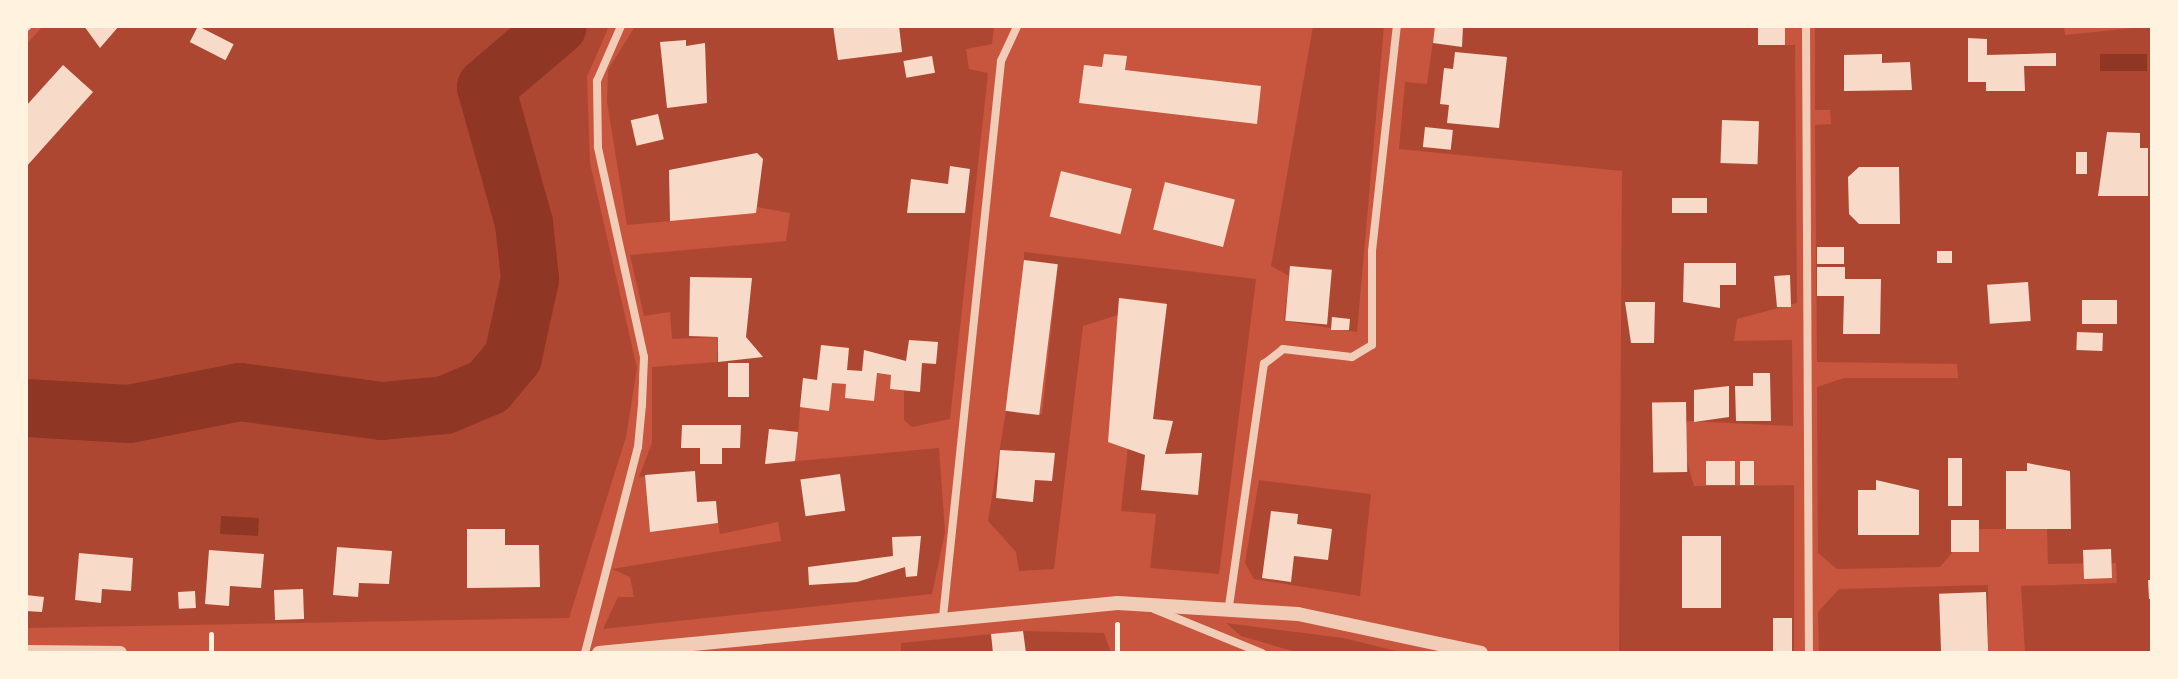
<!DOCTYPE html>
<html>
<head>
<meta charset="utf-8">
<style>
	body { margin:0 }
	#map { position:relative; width:2178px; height:679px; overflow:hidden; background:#c8553d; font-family:Literata,serif }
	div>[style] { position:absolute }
	.green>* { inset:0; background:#ae4732 }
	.water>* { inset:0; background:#8f3625; transform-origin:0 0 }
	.river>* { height:58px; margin:-29px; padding:0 29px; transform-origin:29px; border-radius:29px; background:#8f3625 }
	.building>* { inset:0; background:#f7dbc8; transform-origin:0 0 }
	.path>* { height:5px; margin:-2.5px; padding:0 2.5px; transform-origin:2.5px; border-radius:2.5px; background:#fff3e0 }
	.service>* { height:6px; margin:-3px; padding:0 3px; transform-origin:3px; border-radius:3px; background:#f1ccb7 }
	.minor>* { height:8px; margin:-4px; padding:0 4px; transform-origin:4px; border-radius:4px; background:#f1ccb7 }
	.tertiary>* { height:14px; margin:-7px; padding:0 7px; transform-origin:7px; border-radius:7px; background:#f1ccb7 }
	span { translate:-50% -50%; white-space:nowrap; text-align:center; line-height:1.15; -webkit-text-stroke:6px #fff3e0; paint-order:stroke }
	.frame { position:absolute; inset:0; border:28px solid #fff3e0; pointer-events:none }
</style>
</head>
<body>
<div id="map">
	<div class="green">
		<i style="clip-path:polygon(43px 26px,609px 26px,587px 77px,590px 163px,637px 368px,626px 437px,569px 618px,26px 628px,26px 45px)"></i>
		<i style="clip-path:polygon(994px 26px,992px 44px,966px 49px,969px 69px,988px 73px,950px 419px,912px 427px,904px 420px,904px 391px,890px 389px,891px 375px,848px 370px,846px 384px,803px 379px,798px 432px,769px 429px,766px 464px,939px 448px,945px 532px,932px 594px,603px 629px,618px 597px,634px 597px,630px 577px,612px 569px,781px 541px,778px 522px,720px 534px,718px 523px,699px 525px,694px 471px,639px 477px,652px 443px,652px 367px,717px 362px,718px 337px,672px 339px,670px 312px,644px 316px,630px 255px,786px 241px,790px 213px,757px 207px,763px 159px,757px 153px,670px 170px,670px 221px,627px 225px,607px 102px,608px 70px,634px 28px)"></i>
		<i style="clip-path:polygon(1313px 26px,1384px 26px,1357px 332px,1284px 321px,1289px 276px,1271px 266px)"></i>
		<i style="clip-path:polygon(1435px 26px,1785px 26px,1785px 45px,1795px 45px,1797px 303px,1737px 319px,1734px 341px,1792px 340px,1793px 426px,1687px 421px,1683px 447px,1694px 486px,1794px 485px,1794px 653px,1619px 653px,1622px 171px,1399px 149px,1405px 82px,1427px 84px)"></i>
		<i style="clip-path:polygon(1815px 26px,2064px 26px,2065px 35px,2152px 26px,2152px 653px,2025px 653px,2021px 586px,2117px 583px,2116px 563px,2048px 564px,2047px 529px,1979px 529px,1979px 521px,1940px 567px,1837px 569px,1818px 553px,1817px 387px,1844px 378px,1958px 378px,1957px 364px,1817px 362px,1815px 125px,1831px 124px,1830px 110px,1815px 110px)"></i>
		<i style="clip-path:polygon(1024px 252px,1256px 279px,1219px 574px,1150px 568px,1156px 514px,1121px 511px,1131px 417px,1166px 303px,1120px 298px,1118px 315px,1083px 326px,1054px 569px,1019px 571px,1016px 552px,988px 521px,1006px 411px,1042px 414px,1058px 265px,1024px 260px)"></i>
		<i style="clip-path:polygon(1259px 480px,1371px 494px,1360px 596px,1254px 579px,1245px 563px)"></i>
		<i style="clip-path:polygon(1988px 585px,1988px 653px,1819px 653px,1818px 612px,1839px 589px)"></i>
		<i style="clip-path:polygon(1226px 623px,1343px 638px,1405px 653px,1299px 653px,1241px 636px)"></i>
		<i style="clip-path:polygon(1023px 631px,1104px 633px,1111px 653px,901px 653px,901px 643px)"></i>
	</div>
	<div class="water">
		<i style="left:2147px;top:54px;width:17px;height:47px;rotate:90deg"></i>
		<i style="left:221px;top:516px;width:38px;height:18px;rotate:3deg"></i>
	</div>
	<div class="river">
		<i style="left:26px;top:408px;width:103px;rotate:3.3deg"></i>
		<i style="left:129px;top:414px;width:113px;rotate:-11.2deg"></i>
		<i style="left:240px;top:392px;width:143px;rotate:7.6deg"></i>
		<i style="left:382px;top:411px;width:63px;rotate:-5.4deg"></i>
		<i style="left:445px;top:405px;width:47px;rotate:-22.7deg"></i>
		<i style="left:488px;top:387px;width:39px;rotate:-50deg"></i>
		<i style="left:513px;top:357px;width:80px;rotate:-77.7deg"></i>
		<i style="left:530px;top:279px;width:56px;rotate:-96.1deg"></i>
		<i style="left:524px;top:223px;width:141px;rotate:-105.6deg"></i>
		<i style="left:486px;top:87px;width:94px;rotate:-40.3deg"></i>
	</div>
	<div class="building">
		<i style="clip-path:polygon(84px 26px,119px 26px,100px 48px)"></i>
		<i style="left:198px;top:26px;width:40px;height:18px;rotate:27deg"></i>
		<i style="clip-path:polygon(833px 26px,899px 26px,902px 52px,838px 60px)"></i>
		<i style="clip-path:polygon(1435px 26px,1463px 26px,1462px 47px,1433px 43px)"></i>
		<i style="left:1758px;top:26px;width:27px;height:19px"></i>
		<i style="clip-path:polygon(1968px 38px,1987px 39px,1987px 55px,2056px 53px,2056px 66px,2024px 66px,2025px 91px,1986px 91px,1986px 82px,1968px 82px)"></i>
		<i style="clip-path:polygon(686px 40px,686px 46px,705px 43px,707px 103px,667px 108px,660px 42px)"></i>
		<i style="clip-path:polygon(1455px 52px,1507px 57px,1499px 128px,1447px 123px,1449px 105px,1440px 104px,1444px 68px,1453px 69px)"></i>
		<i style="clip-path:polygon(1104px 54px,1127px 56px,1125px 70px,1261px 86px,1257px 124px,1079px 103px,1084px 65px,1102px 67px)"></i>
		<i style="clip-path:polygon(1882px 54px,1882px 63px,1910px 62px,1912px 90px,1844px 91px,1844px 55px)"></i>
		<i style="left:932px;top:56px;width:17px;height:29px;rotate:80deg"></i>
		<i style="clip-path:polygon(63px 65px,93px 92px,26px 167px,26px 106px)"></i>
		<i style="left:658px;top:114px;width:26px;height:28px;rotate:77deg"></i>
		<i style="left:1722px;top:120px;width:37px;height:43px;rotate:2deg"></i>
		<i style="left:1425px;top:127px;width:28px;height:20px;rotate:6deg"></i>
		<i style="clip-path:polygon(2107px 132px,2140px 133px,2140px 148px,2148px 148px,2148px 196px,2098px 196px)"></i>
		<i style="left:2076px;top:152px;width:11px;height:22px"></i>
		<i style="clip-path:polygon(757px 153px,763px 159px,756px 213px,670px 221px,669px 170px)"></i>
		<i style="clip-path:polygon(950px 166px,970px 169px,965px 213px,907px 213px,911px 179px,948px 184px)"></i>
		<i style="clip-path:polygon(1859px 167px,1899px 167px,1900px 224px,1859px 224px,1849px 214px,1848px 177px)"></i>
		<i style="left:1061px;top:171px;width:73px;height:47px;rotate:14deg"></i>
		<i style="left:1165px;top:182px;width:72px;height:49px;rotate:14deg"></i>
		<i style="left:1672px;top:198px;width:35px;height:15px"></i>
		<i style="left:1817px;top:247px;width:27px;height:17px"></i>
		<i style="left:1937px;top:251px;width:15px;height:12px"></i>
		<i style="left:1024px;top:260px;width:34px;height:152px;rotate:7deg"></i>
		<i style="clip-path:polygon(1684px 263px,1736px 263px,1736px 285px,1720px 285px,1720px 308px,1683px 302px)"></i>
		<i style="left:1290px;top:266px;width:42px;height:55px;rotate:5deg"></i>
		<i style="clip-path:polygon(1817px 267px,1845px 267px,1845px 279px,1881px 279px,1880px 334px,1843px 334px,1844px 296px,1817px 296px)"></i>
		<i style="clip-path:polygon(1790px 275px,1791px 307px,1777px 307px,1774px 276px)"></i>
		<i style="clip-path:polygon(690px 277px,752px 278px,746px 337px,763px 357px,718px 362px,718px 337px,689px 336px)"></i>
		<i style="left:2028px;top:282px;width:39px;height:41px;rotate:86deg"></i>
		<i style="clip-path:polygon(1119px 298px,1167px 304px,1153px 419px,1173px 421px,1165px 454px,1202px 453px,1198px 495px,1141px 490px,1145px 455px,1108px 442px)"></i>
		<i style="left:2082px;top:300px;width:35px;height:24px"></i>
		<i style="clip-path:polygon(1625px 302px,1655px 302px,1654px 343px,1631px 343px)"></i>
		<i style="clip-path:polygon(1332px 317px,1350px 319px,1349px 330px,1331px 330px)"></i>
		<i style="left:2077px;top:332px;width:26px;height:18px;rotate:2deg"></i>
		<i style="clip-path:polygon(909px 340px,938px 342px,936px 364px,922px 363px,920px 392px,890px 389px,891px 375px,877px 373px,874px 401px,845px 398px,846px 384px,832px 383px,829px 411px,800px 407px,803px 378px,817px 380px,821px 345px,849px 348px,847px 370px,862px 371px,864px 350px,906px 361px)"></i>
		<i style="left:728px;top:363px;width:21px;height:34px"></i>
		<i style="clip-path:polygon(1753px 373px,1770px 373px,1771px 421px,1736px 421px,1735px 386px,1753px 386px)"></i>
		<i style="clip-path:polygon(1729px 386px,1729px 417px,1694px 422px,1694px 390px)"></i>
		<i style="left:1686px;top:402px;width:70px;height:34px;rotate:89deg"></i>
		<i style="clip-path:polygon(682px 425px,741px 425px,740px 448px,722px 448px,722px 464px,700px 464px,700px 448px,681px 448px)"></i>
		<i style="clip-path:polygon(769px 429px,798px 432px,795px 461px,765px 464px)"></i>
		<i style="clip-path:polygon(1000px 450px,1055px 453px,1052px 481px,1035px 480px,1033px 502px,996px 498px)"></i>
		<i style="left:1948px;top:458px;width:14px;height:48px"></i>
		<i style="left:1735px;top:461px;width:24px;height:29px;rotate:90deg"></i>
		<i style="left:1754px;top:461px;width:24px;height:14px;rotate:90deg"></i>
		<i style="clip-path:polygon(2027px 463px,2070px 471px,2071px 529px,2006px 529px,2006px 471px,2027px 471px)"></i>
		<i style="clip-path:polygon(695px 471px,697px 502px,716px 501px,718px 523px,650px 532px,645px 475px)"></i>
		<i style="left:840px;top:474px;width:37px;height:40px;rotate:82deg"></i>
		<i style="clip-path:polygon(1876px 480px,1919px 490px,1919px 535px,1858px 535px,1858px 490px,1876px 490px)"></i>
		<i style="clip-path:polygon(1271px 511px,1298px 514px,1297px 524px,1332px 529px,1328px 560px,1294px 556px,1291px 582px,1262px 578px)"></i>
		<i style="left:1951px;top:520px;width:28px;height:32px"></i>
		<i style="clip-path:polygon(467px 529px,505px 529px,505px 545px,539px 545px,540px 587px,467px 588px)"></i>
		<i style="clip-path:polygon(921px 536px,917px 576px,906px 577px,905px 567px,857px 582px,809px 585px,808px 567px,893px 556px,892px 537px)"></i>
		<i style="left:1682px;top:536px;width:39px;height:72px"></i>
		<i style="clip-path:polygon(337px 547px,392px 551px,389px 584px,359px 583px,358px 597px,333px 595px)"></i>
		<i style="left:2111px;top:549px;width:29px;height:28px;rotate:88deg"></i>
		<i style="clip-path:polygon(209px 550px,264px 554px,261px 588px,230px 586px,229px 606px,205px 604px)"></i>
		<i style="clip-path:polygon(79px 553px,133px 558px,131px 591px,102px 589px,101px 603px,75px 600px)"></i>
		<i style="clip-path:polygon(2148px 580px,2152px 580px,2152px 599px,2149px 599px)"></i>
		<i style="left:303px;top:589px;width:30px;height:29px;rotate:88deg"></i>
		<i style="left:195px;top:591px;width:17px;height:17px;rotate:87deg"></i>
		<i style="left:1986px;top:592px;width:61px;height:47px;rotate:88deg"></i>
		<i style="clip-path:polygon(26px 595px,44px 597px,42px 612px,26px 611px)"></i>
		<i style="left:1773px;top:618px;width:19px;height:35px"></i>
		<i style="clip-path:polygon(1023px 631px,1026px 653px,993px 653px,991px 634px)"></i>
	</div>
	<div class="path">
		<i style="left:211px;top:653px;width:19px;rotate:-90deg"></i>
		<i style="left:1117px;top:653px;width:29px;rotate:-90deg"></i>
	</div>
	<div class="service">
		<i style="left:26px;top:29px;width:4px;rotate:-45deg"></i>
	</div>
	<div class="minor">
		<i style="left:1806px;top:26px;width:627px;rotate:89.73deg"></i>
		<i style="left:1229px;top:606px;width:245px;rotate:-81.8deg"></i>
		<i style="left:1264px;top:364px;width:24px;rotate:-38deg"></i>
		<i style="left:1283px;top:349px;width:69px;rotate:6.6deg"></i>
		<i style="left:1352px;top:357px;width:23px;rotate:-31deg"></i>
		<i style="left:1372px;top:345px;width:94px;rotate:-90deg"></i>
		<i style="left:1372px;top:251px;width:226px;rotate:-83.7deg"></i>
		<i style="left:1154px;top:609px;width:117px;rotate:22.2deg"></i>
		<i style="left:943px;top:617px;width:559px;rotate:-84.04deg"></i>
		<i style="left:1001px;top:61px;width:38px;rotate:-65deg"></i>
		<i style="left:585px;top:653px;width:213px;rotate:-75.6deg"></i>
		<i style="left:638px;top:447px;width:42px;rotate:-84.6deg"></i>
		<i style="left:642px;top:405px;width:48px;rotate:-87.6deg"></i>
		<i style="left:644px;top:357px;width:215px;rotate:-102.4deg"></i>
		<i style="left:598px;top:147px;width:66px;rotate:-90.9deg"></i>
		<i style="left:597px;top:81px;width:60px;rotate:-66.4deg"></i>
	</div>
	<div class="tertiary">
		<i style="left:26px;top:652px;width:94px;rotate:0.6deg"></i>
		<i style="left:599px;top:653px;width:521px;rotate:-5.5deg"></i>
		<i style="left:1118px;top:603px;width:180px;rotate:3.5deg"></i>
		<i style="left:1298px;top:614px;width:187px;rotate:12deg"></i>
	</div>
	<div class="frame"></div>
</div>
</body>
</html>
